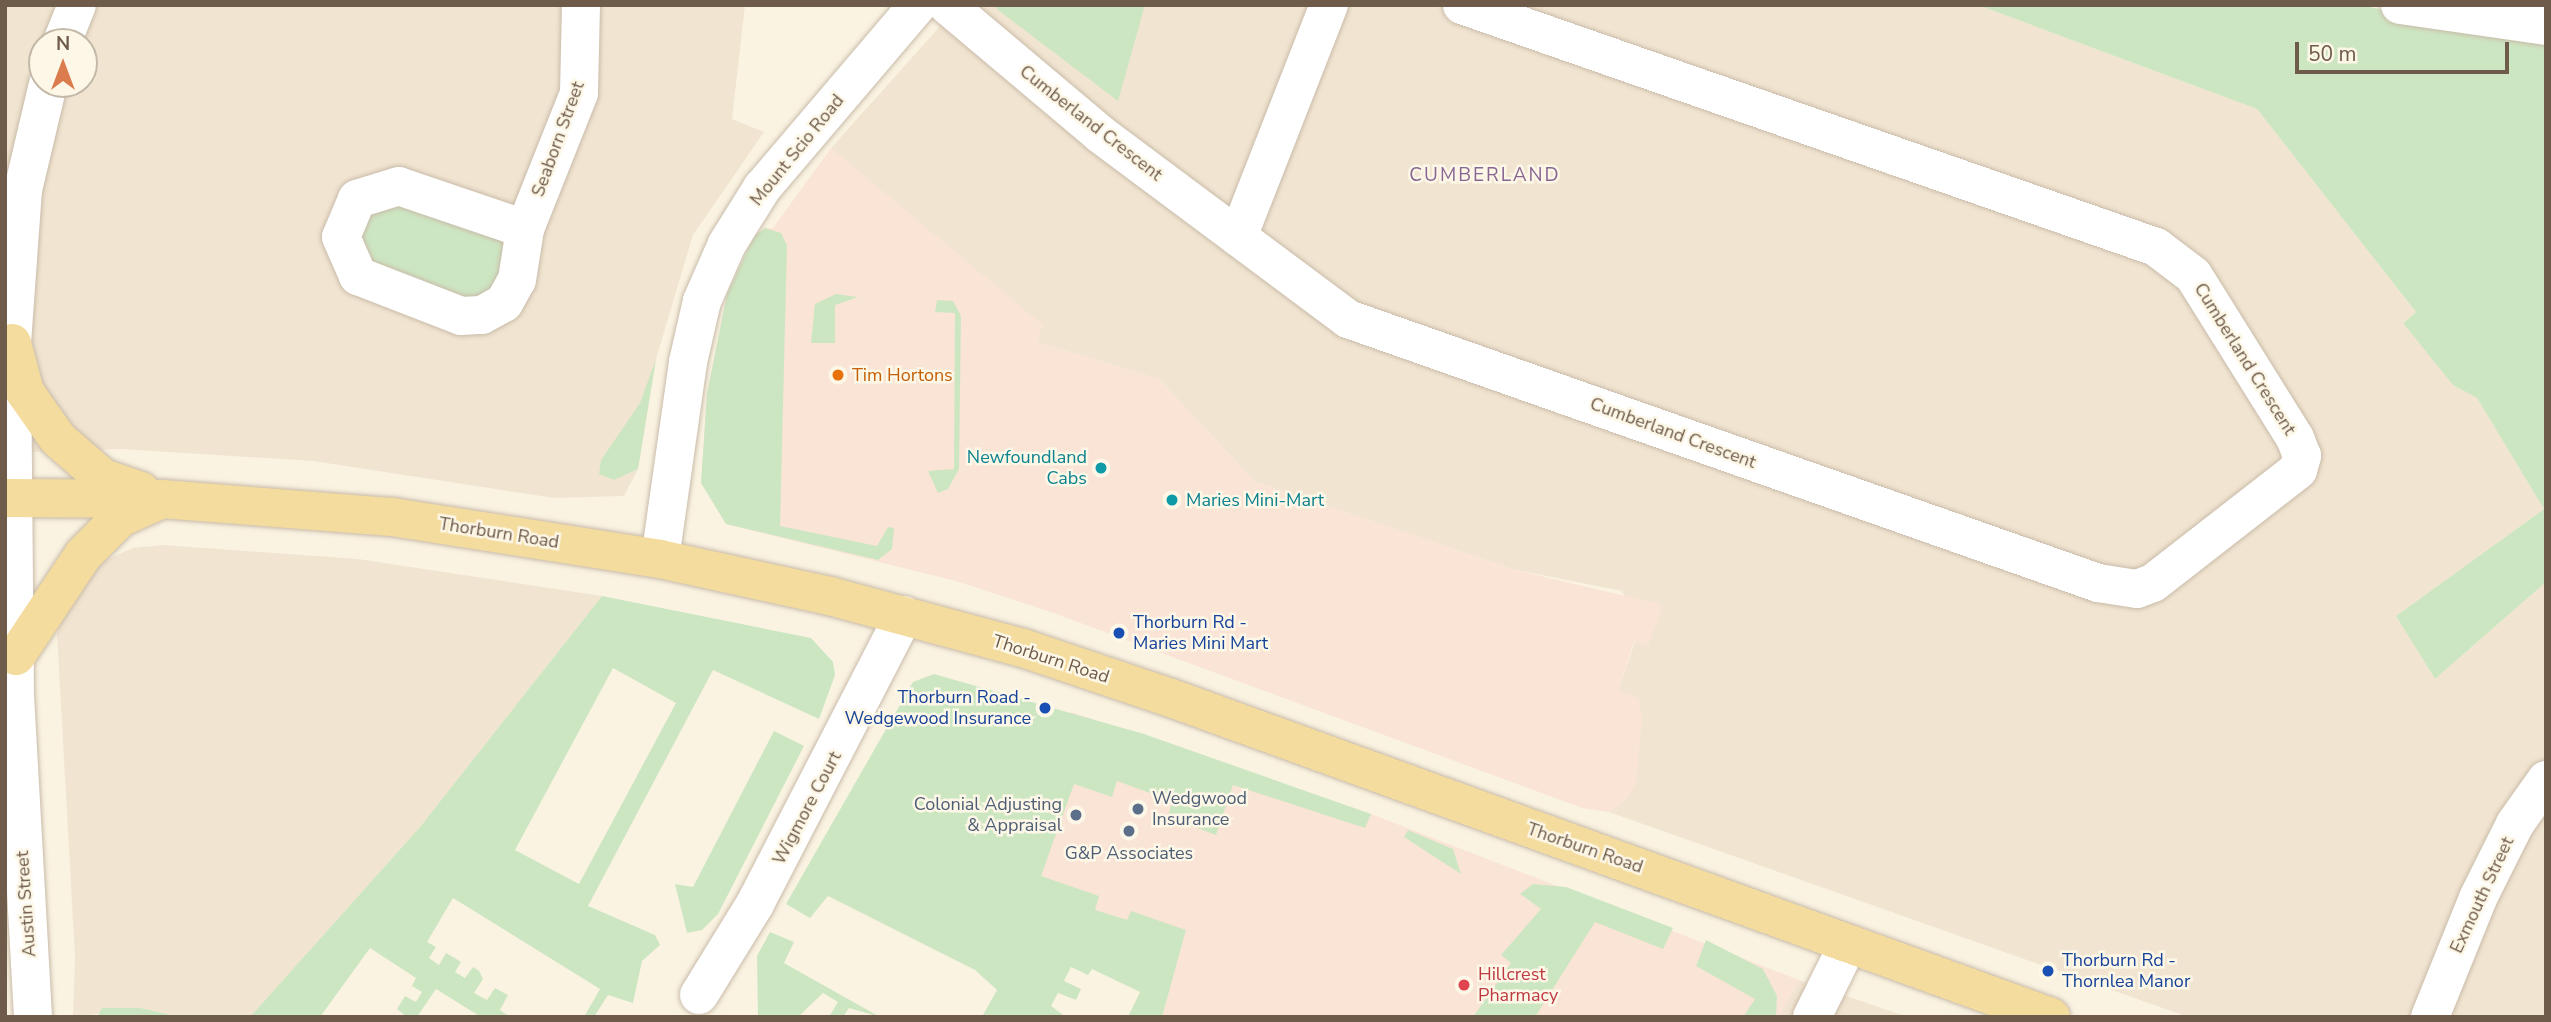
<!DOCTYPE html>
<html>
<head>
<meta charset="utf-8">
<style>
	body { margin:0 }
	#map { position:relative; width:2551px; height:1022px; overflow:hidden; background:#faf3e2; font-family:"Nunito Sans",sans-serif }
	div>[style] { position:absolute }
	.residential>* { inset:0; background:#f1e5d1 }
	.commercial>* { inset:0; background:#fae4d6 }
	.green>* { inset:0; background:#cde6c2 }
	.roads { filter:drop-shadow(0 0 2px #c9bba9) drop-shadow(0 0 2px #c9bba9) }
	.minor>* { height:38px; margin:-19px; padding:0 19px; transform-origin:19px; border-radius:19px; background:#fff }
	.major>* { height:38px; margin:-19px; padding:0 19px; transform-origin:19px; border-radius:19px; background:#f4dc9e }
	.dots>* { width:19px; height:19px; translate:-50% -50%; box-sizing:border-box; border:4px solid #fdf7e7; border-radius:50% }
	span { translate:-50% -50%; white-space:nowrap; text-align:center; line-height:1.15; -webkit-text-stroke:5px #fdf7e7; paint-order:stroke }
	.street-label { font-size:18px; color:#6f5b4a }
	.food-label { font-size:18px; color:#c56008 }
	.left { translate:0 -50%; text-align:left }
	.culture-label { font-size:18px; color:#0d838f }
	.right { translate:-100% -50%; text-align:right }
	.transit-label { font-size:18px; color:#164399 }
	.service-label { font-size:18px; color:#4e5e75 }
	.health-label { font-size:18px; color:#be3a42 }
	.neighbourhood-label { font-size:19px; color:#886692; letter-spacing:2px }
	.frame { position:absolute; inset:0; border:7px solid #6f5b4a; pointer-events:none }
	.north { position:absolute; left:28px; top:28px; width:70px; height:70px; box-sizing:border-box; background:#fdf7e7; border:2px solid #c4b9a8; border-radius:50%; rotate:0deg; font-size:19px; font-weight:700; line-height:28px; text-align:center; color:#6f5b4a }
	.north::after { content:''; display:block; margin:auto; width:24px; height:32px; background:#db7c4f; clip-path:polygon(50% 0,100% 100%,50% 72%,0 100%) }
	.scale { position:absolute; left:2295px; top:42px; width:214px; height:32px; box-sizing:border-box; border:4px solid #6f5b4a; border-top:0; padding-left:9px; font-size:21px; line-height:24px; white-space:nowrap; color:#6f5b4a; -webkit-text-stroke:5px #fdf7e7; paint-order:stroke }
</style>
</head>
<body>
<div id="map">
	<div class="residential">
		<i style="clip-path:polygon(evenodd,5px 5px,745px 5px,732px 119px,764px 132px,693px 235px,656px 359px,638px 469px,624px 496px,554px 498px,313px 461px,121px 449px,5px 453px,5px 5px,42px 42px,84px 42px,84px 84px,42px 84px,42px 42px)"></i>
		<i style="clip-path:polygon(959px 5px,994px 5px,1134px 34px,1145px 5px,1978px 5px,2257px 109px,2416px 312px,2403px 322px,2453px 385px,2477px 398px,2544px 509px,2396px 616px,2435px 679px,2546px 582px,2546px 1017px,2188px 1017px,1609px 812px,1626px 800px,1618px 690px,1635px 642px,1648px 645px,1622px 591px,1516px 570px,1255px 482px,1159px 379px,1037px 342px,831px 148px)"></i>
		<i style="clip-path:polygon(163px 545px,358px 559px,602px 596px,420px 827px,250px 1017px,180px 1017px,141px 1008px,73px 1017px,75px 957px,57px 634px,64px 607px,101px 562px,133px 548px)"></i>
		<i style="clip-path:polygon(1799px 980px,1908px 1017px,1778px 1017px)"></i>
	</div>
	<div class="commercial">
		<i style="clip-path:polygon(831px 148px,1043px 325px,1037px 342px,1159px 379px,1255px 482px,1516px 570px,1663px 605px,1648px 646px,1634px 642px,1618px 690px,1639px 698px,1642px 719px,1636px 783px,1626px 800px,1609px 812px,1582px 808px,1048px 611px,956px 581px,726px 524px,701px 483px,707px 394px,727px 294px,765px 228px,773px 228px)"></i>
		<i style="clip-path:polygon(1071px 712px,1371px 814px,1799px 980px,1778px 1017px,1162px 1017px,1174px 972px,1032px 923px,1025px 858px)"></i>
	</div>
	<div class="green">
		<i style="clip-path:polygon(994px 5px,1145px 5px,1118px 101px,998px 10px)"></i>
		<i style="clip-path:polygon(1978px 5px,2359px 5px,2546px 41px,2546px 582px,2435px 679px,2396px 616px,2544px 509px,2477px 398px,2453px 385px,2403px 323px,2416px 312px,2257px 109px)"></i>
		<i style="clip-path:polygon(380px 188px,525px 229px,482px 315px,358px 276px,345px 216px)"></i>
		<i style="clip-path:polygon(765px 228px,781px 233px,787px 245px,780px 526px,877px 546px,888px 527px,894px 528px,892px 549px,878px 560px,726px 524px,701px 483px,707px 394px,727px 294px,754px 236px)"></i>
		<i style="clip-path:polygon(836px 294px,858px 297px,835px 305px,835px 343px,811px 343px,815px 304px)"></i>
		<i style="clip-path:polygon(937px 300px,953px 301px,961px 316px,959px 469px,948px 489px,938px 493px,928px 471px,954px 469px,955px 313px,935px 312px)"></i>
		<i style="clip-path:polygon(656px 359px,638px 469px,614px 480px,599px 474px,601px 460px,640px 403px)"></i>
		<i style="clip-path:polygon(evenodd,602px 596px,811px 638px,833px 662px,835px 675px,819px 719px,713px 670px,588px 906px,655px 935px,660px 945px,642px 961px,633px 1003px,608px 995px,594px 1017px,584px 1017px,600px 989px,453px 898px,427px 942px,436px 947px,429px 958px,439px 965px,446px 953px,453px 957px,461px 962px,455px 972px,465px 978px,473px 967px,479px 971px,483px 979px,474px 993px,487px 1000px,495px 988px,508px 995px,500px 1010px,510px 1017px,481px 1017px,436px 989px,417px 1017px,407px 1017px,397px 1009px,405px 996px,416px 1002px,422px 992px,412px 986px,416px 978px,370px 948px,320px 1017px,250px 1017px,420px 827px,602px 596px,613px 668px,676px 703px,579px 884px,515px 850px,613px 668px)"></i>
		<i style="clip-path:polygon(934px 674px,1144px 734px,1371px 814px,1365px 828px,1233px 785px,1216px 835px,1168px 817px,1172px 801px,1117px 781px,1112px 797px,1074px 784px,1041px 876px,1099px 896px,1095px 910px,1127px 920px,1131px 911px,1186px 930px,1162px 1017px,1128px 1017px,1140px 992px,1092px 969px,1088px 975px,1071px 967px,1064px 981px,1081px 989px,1076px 1000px,1058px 993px,1051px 1006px,1066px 1017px,983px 1015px,997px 990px,975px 970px,828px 896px,810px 918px,786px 904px,913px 682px)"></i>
		<i style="clip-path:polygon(774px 731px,804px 746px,718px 914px,702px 930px,687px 933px,675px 884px,693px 887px)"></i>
		<i style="clip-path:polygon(1408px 830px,1453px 849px,1461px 874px,1404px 837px)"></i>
		<i style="clip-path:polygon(1533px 884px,1566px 887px,1673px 928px,1663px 949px,1595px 922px,1535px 1017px,1473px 1017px,1511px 963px,1501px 955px,1541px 909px,1520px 894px)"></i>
		<i style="clip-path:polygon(770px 932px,794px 942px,784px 963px,880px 1017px,849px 1008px,843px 1017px,829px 1017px,838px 1002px,823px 993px,798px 1017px,758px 1017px,757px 956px)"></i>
		<i style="clip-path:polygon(1706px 940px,1763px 969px,1777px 996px,1776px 1017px,1743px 1017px,1755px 999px,1696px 966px)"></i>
		<i style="clip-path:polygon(102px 1008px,141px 1008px,180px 1017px,97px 1017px)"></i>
	</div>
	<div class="roads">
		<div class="minor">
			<i style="left:947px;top:5px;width:200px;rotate:40.1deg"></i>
			<i style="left:1100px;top:134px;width:309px;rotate:36.7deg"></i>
			<i style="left:1348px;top:319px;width:795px;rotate:19.39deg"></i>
			<i style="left:2098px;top:583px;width:39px;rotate:9deg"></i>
			<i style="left:2137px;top:589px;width:17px;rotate:-21deg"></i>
			<i style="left:2153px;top:583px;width:184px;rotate:-37.9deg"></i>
			<i style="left:2298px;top:470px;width:15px;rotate:-74deg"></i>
			<i style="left:2302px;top:456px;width:19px;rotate:-111deg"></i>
			<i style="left:2295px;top:438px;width:192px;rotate:-122deg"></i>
			<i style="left:2193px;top:275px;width:46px;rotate:-142.9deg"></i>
			<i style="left:2156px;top:247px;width:735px;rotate:-160.78deg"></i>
			<i style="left:2400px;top:5px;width:148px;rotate:8.2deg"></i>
			<i style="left:62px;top:42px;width:40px;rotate:-68deg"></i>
			<i style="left:525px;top:229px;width:133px;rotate:-161.2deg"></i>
			<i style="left:399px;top:186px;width:44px;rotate:162.8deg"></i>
			<i style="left:357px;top:199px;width:41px;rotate:112.8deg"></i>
			<i style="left:341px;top:237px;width:43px;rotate:66.4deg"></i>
			<i style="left:358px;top:276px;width:110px;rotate:21.2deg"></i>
			<i style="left:461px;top:316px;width:21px;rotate:-3deg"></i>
			<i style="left:482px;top:315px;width:25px;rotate:-29deg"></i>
			<i style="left:504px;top:303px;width:26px;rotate:-61deg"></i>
			<i style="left:517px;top:280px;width:52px;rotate:-81.1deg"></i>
			<i style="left:525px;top:229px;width:146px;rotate:-68.3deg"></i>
			<i style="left:579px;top:93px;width:88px;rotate:-88.7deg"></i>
			<i style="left:1238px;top:237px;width:249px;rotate:-68.6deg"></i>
			<i style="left:660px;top:559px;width:199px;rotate:-81.9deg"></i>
			<i style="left:688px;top:362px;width:63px;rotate:-77.1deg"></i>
			<i style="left:702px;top:301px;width:62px;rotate:-66.3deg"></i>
			<i style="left:727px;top:244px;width:66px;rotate:-58deg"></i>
			<i style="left:762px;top:188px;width:240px;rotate:-49.6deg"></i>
			<i style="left:699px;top:995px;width:107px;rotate:-58.4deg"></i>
			<i style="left:755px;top:904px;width:325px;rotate:-62.7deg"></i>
			<i style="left:33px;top:1017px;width:319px;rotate:-93.2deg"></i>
			<i style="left:15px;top:699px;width:356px;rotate:-90.5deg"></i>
			<i style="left:12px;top:343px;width:153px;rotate:-85.9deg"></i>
			<i style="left:23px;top:190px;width:109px;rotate:-76.7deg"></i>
			<i style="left:1812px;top:1017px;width:81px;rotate:-63.7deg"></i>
			<i style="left:2430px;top:1017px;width:128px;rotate:-68deg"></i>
			<i style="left:2478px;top:898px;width:83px;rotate:-63.4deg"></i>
			<i style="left:2515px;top:824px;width:54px;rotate:-54.8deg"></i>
		</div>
		<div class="major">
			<i style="left:12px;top:343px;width:51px;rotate:75.1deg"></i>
			<i style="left:25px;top:392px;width:57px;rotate:54.9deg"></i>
			<i style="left:58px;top:439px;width:60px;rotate:40.9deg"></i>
			<i style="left:103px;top:478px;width:40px;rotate:18.9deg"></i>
			<i style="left:5px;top:498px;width:157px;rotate:0.4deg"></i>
			<i style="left:162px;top:499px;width:231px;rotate:4.5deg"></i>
			<i style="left:392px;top:517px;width:271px;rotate:8.9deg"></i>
			<i style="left:660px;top:559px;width:174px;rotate:12.3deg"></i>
			<i style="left:830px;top:596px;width:200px;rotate:15.1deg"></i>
			<i style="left:1023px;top:648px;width:156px;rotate:18.7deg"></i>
			<i style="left:1171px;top:698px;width:936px;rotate:19.93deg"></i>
			<i style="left:16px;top:656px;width:121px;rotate:-56.4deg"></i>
			<i style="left:83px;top:555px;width:52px;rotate:-45deg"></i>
			<i style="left:120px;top:518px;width:44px;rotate:-24.2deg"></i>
		</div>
	</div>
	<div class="dots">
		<i style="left:838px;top:375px;background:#e8710a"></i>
		<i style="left:1101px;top:468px;background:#0f9aa8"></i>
		<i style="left:1172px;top:500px;background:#0f9aa8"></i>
		<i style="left:1119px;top:633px;background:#1a4fb4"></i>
		<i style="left:1045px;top:708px;background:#1a4fb4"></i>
		<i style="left:1138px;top:809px;background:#5c6f8a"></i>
		<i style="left:1076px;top:815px;background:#5c6f8a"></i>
		<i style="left:1129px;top:831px;background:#5c6f8a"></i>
		<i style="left:2048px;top:971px;background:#1a4fb4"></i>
		<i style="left:1464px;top:985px;background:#e0444e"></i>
	</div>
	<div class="street-label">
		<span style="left:1091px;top:123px;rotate:38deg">Cumberland Crescent</span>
		<span style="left:558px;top:139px;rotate:-70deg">Seaborn Street</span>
		<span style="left:797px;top:150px;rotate:-51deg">Mount Scio Road</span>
		<span style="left:2245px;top:359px;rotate:58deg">Cumberland Crescent</span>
		<span style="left:1673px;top:433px;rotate:20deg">Cumberland Crescent</span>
		<span style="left:499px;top:533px;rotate:9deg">Thorburn Road</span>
		<span style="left:1051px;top:659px;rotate:18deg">Thorburn Road</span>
		<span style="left:807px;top:808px;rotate:-62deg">Wigmore Court</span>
		<span style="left:1585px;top:848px;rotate:19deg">Thorburn Road</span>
		<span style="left:2482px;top:895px;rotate:-65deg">Exmouth Street</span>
		<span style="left:26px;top:904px;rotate:-94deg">Austin Street</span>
	</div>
	<div class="food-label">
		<span class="left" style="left:852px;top:375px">Tim Hortons</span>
	</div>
	<div class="culture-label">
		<span class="right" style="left:1087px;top:468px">Newfoundland<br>Cabs</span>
		<span class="left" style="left:1186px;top:500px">Maries Mini-Mart</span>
	</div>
	<div class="transit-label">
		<span class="left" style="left:1133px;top:633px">Thorburn Rd -<br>Maries Mini Mart</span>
		<span class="right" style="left:1031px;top:708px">Thorburn Road -<br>Wedgewood Insurance</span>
		<span class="left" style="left:2062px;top:971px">Thorburn Rd -<br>Thornlea Manor</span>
	</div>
	<div class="service-label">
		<span class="left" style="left:1152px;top:809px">Wedgwood<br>Insurance</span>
		<span class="right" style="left:1062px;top:815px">Colonial Adjusting<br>&amp; Appraisal</span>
		<span style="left:1129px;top:853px">G&amp;P Associates</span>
	</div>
	<div class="health-label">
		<span class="left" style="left:1478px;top:985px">Hillcrest<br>Pharmacy</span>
	</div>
	<div class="neighbourhood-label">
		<span style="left:1485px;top:176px">CUMBERLAND</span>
	</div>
	<div class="frame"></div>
	<div class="north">N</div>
	<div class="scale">50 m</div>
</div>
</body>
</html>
